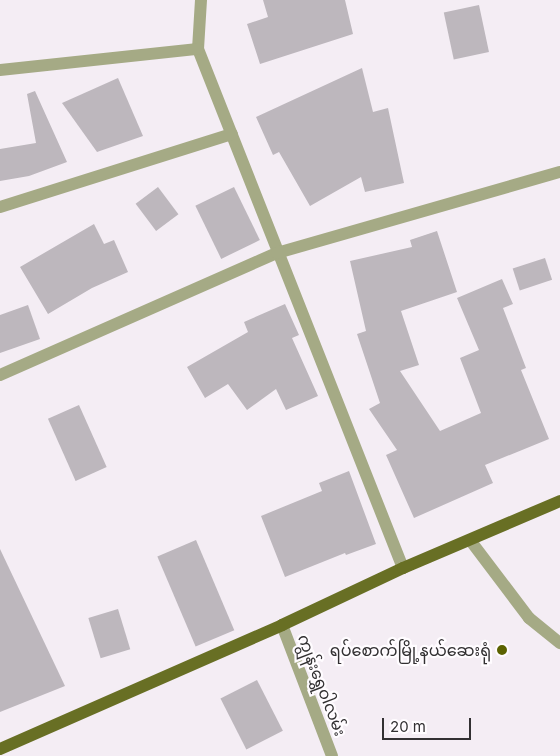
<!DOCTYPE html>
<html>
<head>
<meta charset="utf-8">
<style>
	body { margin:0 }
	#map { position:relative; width:560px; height:756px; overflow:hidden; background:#f4edf4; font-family:Inter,"Noto Sans Myanmar",sans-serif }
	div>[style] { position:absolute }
	.building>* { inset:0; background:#bdb7bd; transform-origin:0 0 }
	.lane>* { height:12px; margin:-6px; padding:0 6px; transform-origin:6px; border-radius:6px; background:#a5aa85 }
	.street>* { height:12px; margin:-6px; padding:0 6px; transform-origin:6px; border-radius:6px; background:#a5aa85 }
	.primary>* { height:12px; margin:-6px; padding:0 6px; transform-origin:6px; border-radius:6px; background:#686f24 }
	.dots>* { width:14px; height:14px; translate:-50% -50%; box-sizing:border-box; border:2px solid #fffcff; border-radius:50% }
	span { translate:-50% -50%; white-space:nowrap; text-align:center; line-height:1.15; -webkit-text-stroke:4.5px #fffcff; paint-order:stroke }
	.poi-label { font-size:16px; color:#323032 }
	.right { translate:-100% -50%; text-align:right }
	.street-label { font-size:16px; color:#323032 }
	.scale { position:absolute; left:382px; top:718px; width:89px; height:22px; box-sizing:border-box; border:2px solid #323032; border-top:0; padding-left:6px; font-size:15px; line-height:18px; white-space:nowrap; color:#323032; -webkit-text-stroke:4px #fffcff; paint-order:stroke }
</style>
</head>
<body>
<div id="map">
	<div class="building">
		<i style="clip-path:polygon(263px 0,345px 0,353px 34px,260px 64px,247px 24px,268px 17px)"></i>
		<i style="left:479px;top:5px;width:48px;height:36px;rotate:78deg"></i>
		<i style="clip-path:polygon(362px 68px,373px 112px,388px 108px,404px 183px,365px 192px,361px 177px,310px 206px,279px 152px,273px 155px,256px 117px)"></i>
		<i style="clip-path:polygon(118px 78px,143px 136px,97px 152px,62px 103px)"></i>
		<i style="clip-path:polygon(35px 91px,67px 162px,29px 176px,0 181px,0 149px,36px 143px,27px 94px)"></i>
		<i style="left:158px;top:187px;width:34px;height:28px;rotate:53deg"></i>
		<i style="left:234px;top:187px;width:59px;height:43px;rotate:64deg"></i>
		<i style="clip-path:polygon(94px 224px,104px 244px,114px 240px,128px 272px,92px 288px,48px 314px,20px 267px)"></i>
		<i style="clip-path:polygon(437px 231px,457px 292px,401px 311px,419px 365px,400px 371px,440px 431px,481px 413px,460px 358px,479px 350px,457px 298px,502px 279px,513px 304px,503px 308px,526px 368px,521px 370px,549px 439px,485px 465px,493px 483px,414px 518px,386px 455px,397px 450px,369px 409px,380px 403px,357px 334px,366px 331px,350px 261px,412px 247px,410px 240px)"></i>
		<i style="left:545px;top:258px;width:23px;height:34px;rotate:72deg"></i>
		<i style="clip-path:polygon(285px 304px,299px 335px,292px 338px,318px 396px,286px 410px,276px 389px,247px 410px,228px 384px,205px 398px,187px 367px,248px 332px,244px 322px)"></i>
		<i style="clip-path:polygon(28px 305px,40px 339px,0 353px,0 315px)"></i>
		<i style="left:79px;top:405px;width:68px;height:34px;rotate:66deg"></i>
		<i style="clip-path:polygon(349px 471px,376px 544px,346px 555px,345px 553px,285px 577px,261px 516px,322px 491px,319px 483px)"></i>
		<i style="left:196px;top:540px;width:98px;height:42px;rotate:67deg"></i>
		<i style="clip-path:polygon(0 549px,65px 686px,0 712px)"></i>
		<i style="left:118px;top:609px;width:42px;height:31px;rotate:73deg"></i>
		<i style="left:257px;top:680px;width:57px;height:41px;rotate:63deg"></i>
	</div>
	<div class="lane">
		<i style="left:470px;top:540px;width:98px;rotate:52.9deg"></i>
		<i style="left:529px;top:618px;width:40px;rotate:39deg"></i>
	</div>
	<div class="street">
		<i style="left:201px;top:0;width:49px;rotate:93.5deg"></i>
		<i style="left:198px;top:49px;width:558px;rotate:68.45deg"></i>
		<i style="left:0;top:70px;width:199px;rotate:-6.1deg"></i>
		<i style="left:0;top:207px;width:243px;rotate:-17.5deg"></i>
		<i style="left:0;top:375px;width:303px;rotate:-23.8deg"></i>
		<i style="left:277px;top:253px;width:294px;rotate:-16deg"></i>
		<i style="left:282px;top:625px;width:140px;rotate:69.1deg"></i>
	</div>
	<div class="primary">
		<i style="left:0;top:749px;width:308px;rotate:-23.7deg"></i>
		<i style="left:282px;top:625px;width:134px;rotate:-25.2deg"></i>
		<i style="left:403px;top:568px;width:171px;rotate:-23.1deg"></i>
	</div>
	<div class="dots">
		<i style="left:502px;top:650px;background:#5b6200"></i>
	</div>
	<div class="poi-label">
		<span class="right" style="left:491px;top:650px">ရပ်စောက်မြို့နယ်ဆေးရုံ</span>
	</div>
	<div class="street-label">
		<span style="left:322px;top:685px;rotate:69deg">ကျွန်းရွှေဝါလမ်း</span>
	</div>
	<div class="scale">20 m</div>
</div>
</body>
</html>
